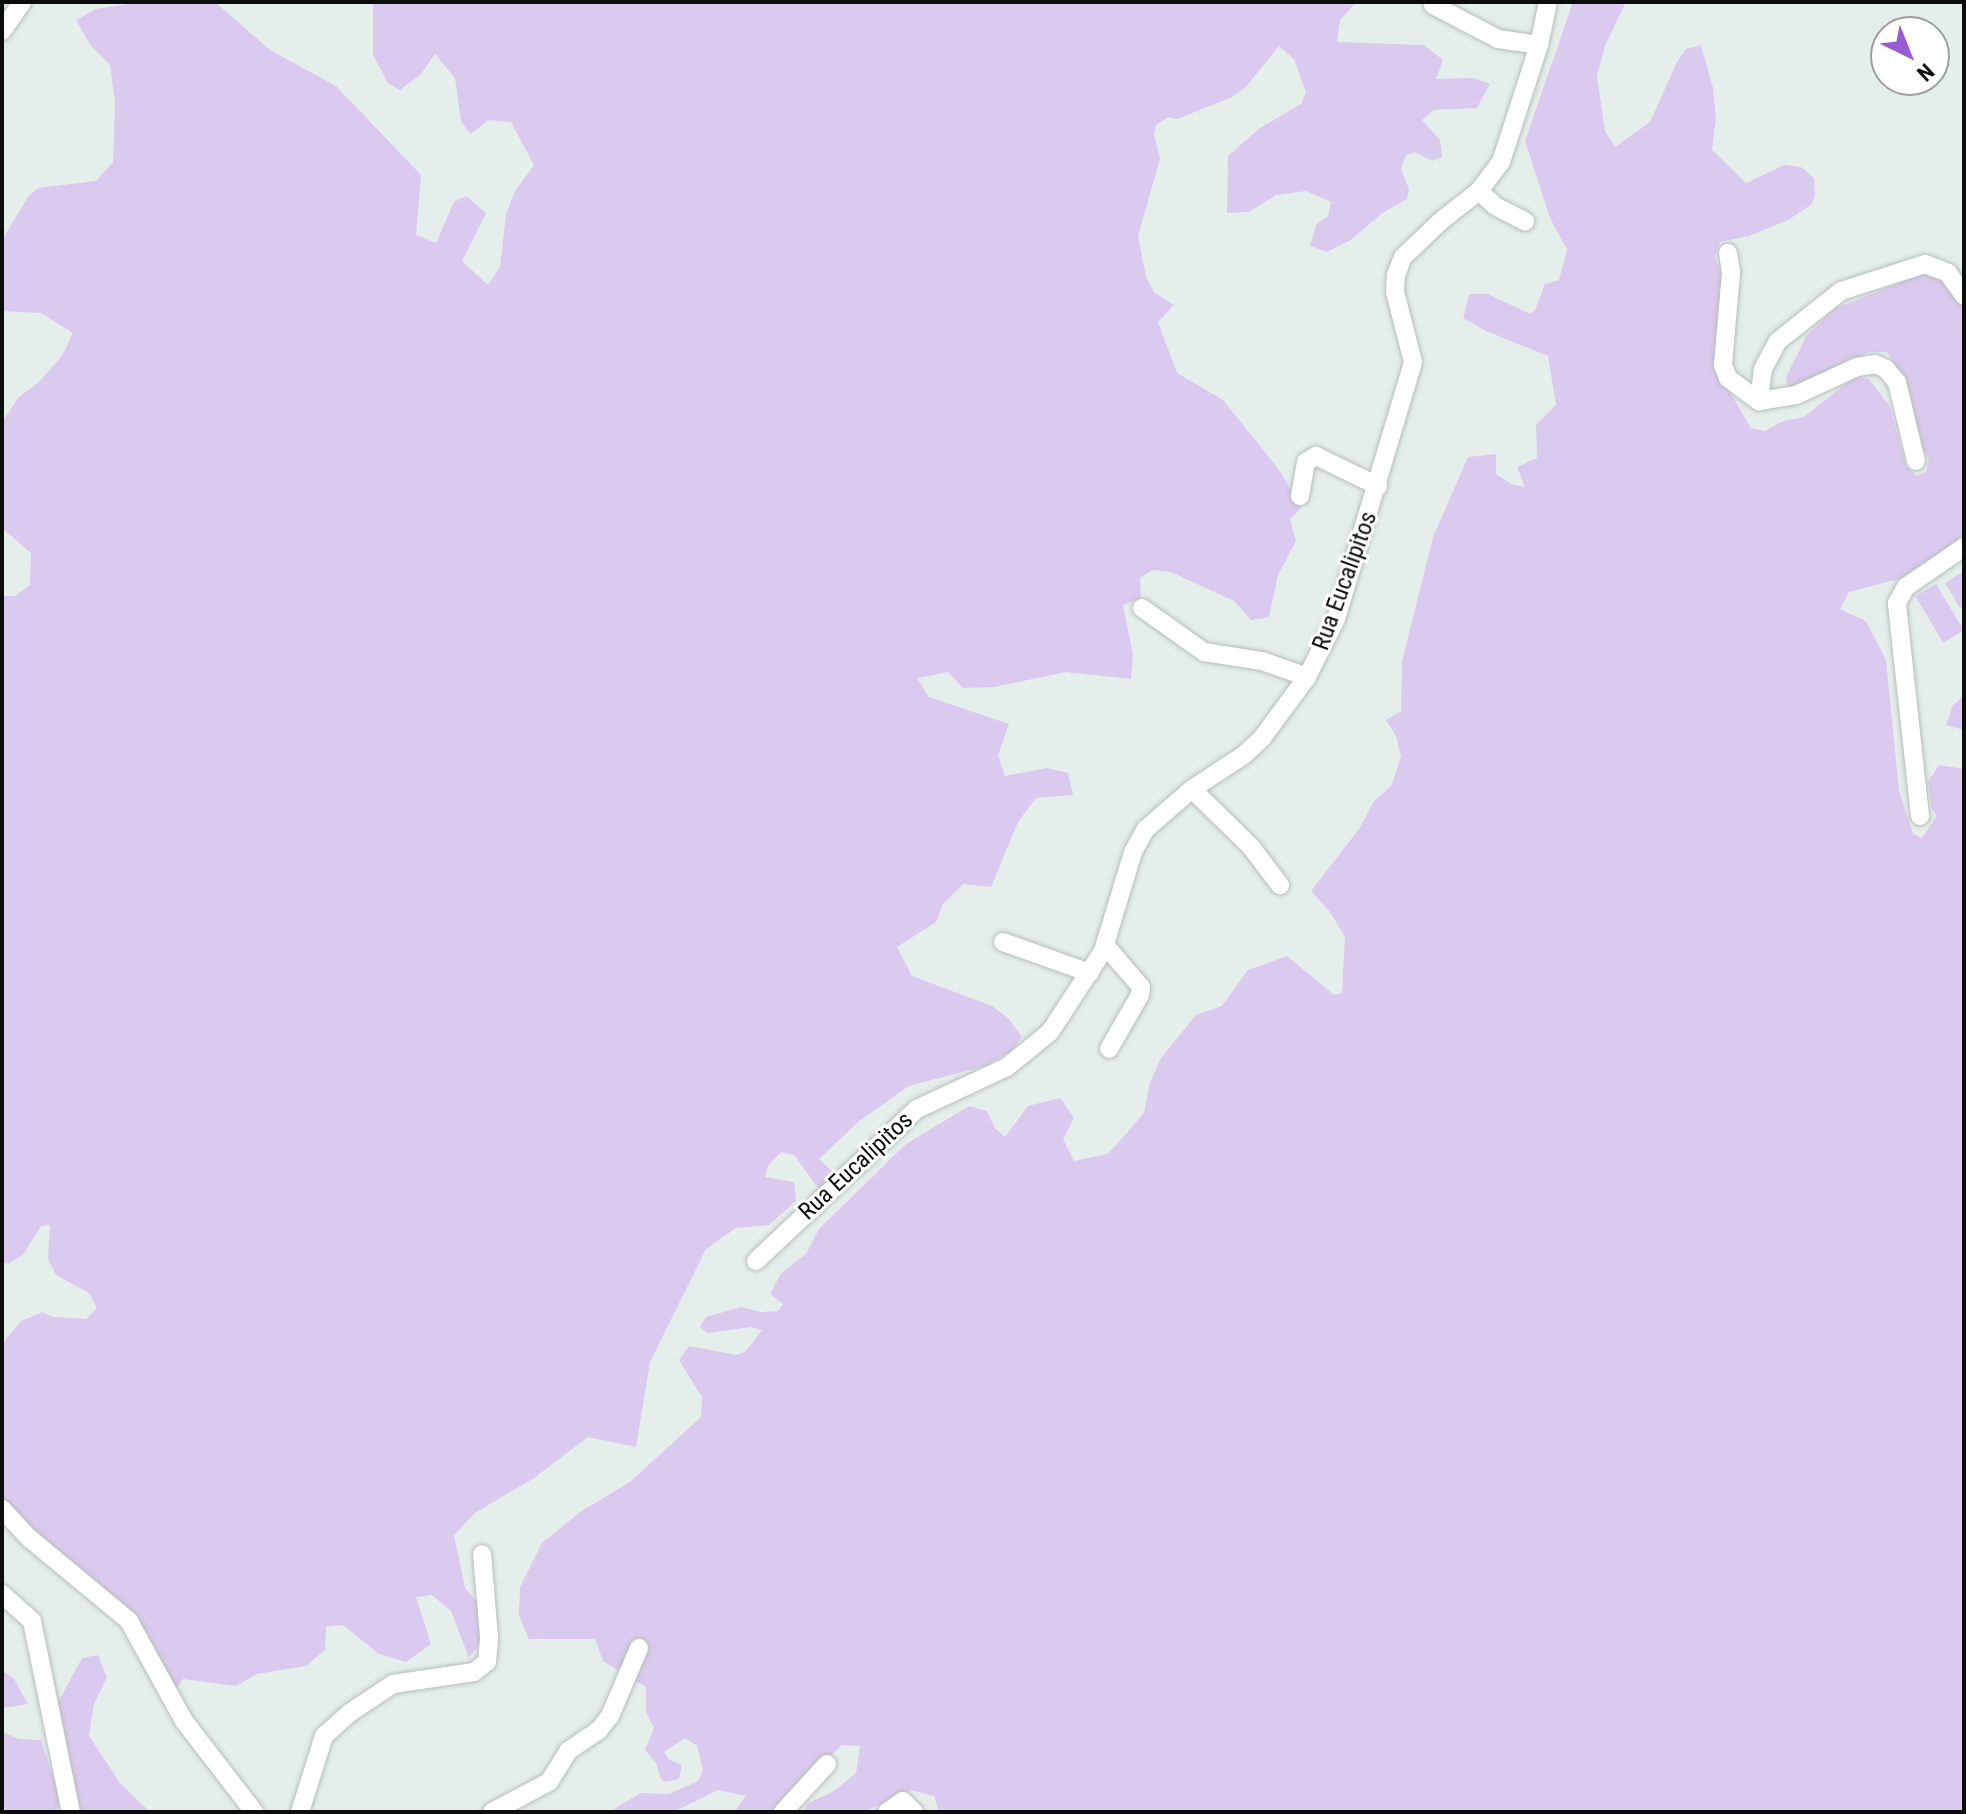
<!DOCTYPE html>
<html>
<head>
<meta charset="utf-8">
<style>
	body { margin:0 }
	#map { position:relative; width:1966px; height:1814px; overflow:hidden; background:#e6eeeb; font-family:"Roboto Condensed",sans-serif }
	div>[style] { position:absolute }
	.green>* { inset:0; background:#dbcaef; transform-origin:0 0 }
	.roads { filter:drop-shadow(0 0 2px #b7bebb) drop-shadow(0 0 2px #b7bebb) }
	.minor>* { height:18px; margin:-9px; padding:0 9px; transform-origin:9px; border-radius:9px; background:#fff }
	span { translate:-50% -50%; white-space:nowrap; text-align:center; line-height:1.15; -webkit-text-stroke:6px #fff; paint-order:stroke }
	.street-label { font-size:24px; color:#0b0d0c }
	.frame { position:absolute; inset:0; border:4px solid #0b0d0c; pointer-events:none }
	.north { position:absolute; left:1870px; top:16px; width:80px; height:80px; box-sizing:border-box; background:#fff; border:2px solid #9d9e9e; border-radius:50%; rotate:137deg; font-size:22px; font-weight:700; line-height:32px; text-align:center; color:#0b0d0c }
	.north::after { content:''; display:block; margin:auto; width:28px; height:36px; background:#9a5cd2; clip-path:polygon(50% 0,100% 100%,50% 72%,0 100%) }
</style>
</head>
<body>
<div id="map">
	<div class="green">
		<i style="clip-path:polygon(141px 2px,215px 2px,270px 50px,336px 86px,421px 175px,416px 235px,436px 243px,454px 202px,466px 196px,486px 213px,462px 261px,488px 285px,500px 267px,506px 215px,514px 193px,534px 165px,511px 122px,488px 120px,471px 134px,461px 122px,455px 78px,435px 54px,421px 74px,400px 90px,388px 83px,373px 55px,373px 2px,1356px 2px,1340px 20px,1337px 42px,1424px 45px,1443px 60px,1436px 79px,1473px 78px,1490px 84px,1477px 108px,1434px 110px,1422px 120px,1440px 140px,1442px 157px,1432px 161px,1415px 152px,1406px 155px,1401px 169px,1409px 189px,1407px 199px,1384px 212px,1349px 241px,1327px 252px,1310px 246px,1316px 225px,1328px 216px,1331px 202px,1306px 191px,1276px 195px,1249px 212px,1227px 213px,1228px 156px,1260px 128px,1301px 104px,1306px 92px,1294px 59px,1279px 46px,1245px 88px,1230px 98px,1177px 119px,1168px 117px,1156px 125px,1154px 135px,1160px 159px,1138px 236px,1146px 277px,1154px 292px,1174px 305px,1158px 322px,1177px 373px,1223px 400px,1280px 471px,1301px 508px,1290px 520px,1296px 541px,1278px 575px,1269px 617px,1251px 620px,1234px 601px,1171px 572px,1152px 570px,1140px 578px,1141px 598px,1123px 605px,1133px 654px,1131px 679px,1066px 672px,994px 687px,963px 688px,948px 672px,917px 678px,929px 697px,1009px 724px,998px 755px,1005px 776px,1047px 768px,1068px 773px,1073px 795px,1036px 798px,1018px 822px,991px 887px,963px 884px,943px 904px,936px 922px,897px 947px,912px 976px,992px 1006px,1008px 1018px,1022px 1037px,1010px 1052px,985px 1066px,909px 1086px,858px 1122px,819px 1159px,845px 1183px,819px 1189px,794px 1155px,781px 1152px,768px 1166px,765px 1177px,794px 1182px,796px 1201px,769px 1225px,736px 1228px,706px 1249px,650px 1362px,636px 1447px,588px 1437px,534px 1478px,475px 1513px,454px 1535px,465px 1588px,482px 1609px,483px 1639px,469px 1658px,451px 1611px,432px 1595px,416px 1597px,431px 1644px,406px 1662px,379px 1654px,343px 1625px,326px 1627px,325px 1650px,306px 1666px,257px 1674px,236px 1686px,183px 1679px,176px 1689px,152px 1652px,2px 1503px,2px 1348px,6px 1339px,21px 1321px,42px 1312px,53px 1317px,86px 1319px,97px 1308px,89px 1293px,56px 1275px,48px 1259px,50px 1225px,41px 1226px,23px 1255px,8px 1264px,2px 1262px,2px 596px,15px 596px,30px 585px,31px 553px,2px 528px,2px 422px,19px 397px,39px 382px,62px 356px,73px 333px,41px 313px,2px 311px,2px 240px,28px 197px,38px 188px,96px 181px,113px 162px,115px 103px,110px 65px,91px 46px,76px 20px,96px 9px)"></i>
		<i style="clip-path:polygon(1573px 2px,1626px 2px,1605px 46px,1597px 76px,1605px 131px,1615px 147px,1650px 122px,1677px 62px,1686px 49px,1701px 45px,1713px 88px,1716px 118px,1712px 150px,1746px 183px,1784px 165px,1801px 167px,1814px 178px,1815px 196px,1811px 205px,1788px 220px,1749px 236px,1720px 242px,1715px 257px,1725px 285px,1720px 375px,1751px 428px,1765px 431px,1783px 421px,1804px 417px,1854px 377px,1869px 379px,1890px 407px,1906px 466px,1917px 476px,1926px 472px,1929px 460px,1917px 439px,1910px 392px,1887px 352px,1869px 352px,1795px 389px,1787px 385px,1786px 377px,1807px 335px,1836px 308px,1925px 273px,1943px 282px,1964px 309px,1964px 540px,1899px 579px,1849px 592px,1840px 609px,1866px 621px,1886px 660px,1899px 791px,1913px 834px,1922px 838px,1937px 816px,1932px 809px,1928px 782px,1939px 765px,1964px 769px,1964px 1812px,939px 1812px,934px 1796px,911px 1790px,864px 1812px,803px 1812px,807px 1804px,834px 1791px,856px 1773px,860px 1746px,842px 1745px,771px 1812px,734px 1812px,746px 1796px,718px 1790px,673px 1812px,609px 1812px,641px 1793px,669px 1794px,698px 1781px,703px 1770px,697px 1746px,685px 1738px,664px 1752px,668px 1759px,682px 1765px,679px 1779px,665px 1782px,661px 1779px,656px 1763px,645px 1750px,654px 1728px,646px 1712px,646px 1687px,603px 1661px,595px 1639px,529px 1639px,519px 1616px,520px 1587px,542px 1543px,580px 1512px,630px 1482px,701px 1417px,702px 1397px,679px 1360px,689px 1346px,737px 1355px,746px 1351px,762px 1330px,751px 1327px,707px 1333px,700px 1327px,706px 1317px,741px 1307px,761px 1312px,778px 1311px,783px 1304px,770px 1294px,781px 1273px,806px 1254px,819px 1229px,906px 1144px,969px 1106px,987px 1111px,995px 1128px,1005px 1137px,1028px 1106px,1060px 1098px,1074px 1118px,1063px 1139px,1074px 1161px,1108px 1154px,1144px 1113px,1150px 1082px,1161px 1058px,1196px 1015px,1222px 1006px,1248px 970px,1287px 956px,1334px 995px,1342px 993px,1345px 937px,1330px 912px,1311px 891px,1359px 829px,1374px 801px,1391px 786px,1401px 757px,1396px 736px,1386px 720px,1401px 711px,1402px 661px,1433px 537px,1468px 457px,1496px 454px,1496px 474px,1511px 484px,1525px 487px,1517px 467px,1537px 458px,1536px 425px,1556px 405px,1548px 356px,1486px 331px,1463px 318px,1469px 294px,1488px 294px,1530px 314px,1535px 310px,1545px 284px,1559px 280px,1567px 250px,1550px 218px,1525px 141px)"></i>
		<i style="clip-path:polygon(1964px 571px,1964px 606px,1960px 608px,1945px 583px)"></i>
		<i style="left:1936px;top:584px;width:54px;height:24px;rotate:59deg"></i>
		<i style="clip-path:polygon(1964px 696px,1964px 730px,1946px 725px,1953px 705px)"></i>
		<i style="clip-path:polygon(98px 1655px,107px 1677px,94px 1704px,89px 1736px,120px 1783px,150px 1812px,79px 1812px,58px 1702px,82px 1658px)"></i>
		<i style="clip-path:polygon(2px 1670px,14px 1679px,28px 1704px,2px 1708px)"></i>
		<i style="clip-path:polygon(2px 1732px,19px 1739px,41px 1740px,62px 1805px,53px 1812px,10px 1812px,2px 1807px)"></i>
	</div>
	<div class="roads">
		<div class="minor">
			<i style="left:1433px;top:5px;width:73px;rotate:27.6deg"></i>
			<i style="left:1498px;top:39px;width:41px;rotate:8.3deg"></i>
			<i style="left:2px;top:31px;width:35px;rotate:-55deg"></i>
			<i style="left:1479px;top:191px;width:22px;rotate:43deg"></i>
			<i style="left:1495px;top:206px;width:34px;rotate:27deg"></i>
			<i style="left:1728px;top:253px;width:20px;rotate:81deg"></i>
			<i style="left:1731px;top:273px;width:92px;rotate:95deg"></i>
			<i style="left:1723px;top:365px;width:14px;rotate:69deg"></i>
			<i style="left:1728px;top:378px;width:39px;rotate:37deg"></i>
			<i style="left:1759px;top:401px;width:37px;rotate:-9deg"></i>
			<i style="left:1796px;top:395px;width:67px;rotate:-24.7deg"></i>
			<i style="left:1857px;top:367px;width:18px;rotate:-9deg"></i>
			<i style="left:1875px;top:364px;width:12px;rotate:24deg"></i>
			<i style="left:1886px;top:369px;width:17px;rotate:50deg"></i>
			<i style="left:1897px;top:382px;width:81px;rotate:76.5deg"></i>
			<i style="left:1759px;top:401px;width:32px;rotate:-83deg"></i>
			<i style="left:1763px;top:369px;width:32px;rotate:-62deg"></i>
			<i style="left:1778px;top:341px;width:80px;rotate:-38.4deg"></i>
			<i style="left:1841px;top:291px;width:88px;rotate:-17.8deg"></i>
			<i style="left:1925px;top:264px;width:25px;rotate:21deg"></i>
			<i style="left:1948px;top:273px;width:28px;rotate:55deg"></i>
			<i style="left:1300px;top:496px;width:35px;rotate:-80deg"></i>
			<i style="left:1306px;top:462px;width:12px;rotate:-31deg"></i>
			<i style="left:1316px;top:456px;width:69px;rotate:25.8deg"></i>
			<i style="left:1142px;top:608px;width:76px;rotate:35.4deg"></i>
			<i style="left:1204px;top:652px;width:59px;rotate:8.8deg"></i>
			<i style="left:1262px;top:661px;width:48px;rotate:19.6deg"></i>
			<i style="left:1192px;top:789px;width:83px;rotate:44.5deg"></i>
			<i style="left:1251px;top:847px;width:48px;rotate:52.7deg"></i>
			<i style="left:1920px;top:816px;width:214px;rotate:-96.2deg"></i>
			<i style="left:1897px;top:603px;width:18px;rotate:-61deg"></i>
			<i style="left:1906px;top:587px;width:70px;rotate:-34.6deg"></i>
			<i style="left:1003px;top:942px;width:92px;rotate:19.6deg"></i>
			<i style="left:1105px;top:945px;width:55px;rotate:49.4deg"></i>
			<i style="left:1141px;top:987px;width:8px;rotate:97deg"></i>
			<i style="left:1140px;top:995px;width:62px;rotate:119.9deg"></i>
			<i style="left:756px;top:1261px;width:221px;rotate:-43.4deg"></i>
			<i style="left:917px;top:1109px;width:99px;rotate:-25deg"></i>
			<i style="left:1007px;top:1067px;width:55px;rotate:-39.1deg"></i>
			<i style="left:1050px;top:1032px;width:97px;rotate:-56.8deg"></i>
			<i style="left:1103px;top:951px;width:103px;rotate:-73.1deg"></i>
			<i style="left:1133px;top:852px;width:26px;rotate:-61deg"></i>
			<i style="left:1146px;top:829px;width:61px;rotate:-41deg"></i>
			<i style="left:1192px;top:789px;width:62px;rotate:-33.2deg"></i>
			<i style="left:1244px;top:755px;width:25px;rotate:-43deg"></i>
			<i style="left:1262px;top:738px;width:76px;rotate:-53.6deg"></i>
			<i style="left:1307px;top:677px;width:65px;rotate:-63.4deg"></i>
			<i style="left:1336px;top:619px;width:268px;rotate:-73.3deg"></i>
			<i style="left:1413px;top:362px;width:72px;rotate:-104.4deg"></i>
			<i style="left:1395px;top:292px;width:17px;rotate:-87deg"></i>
			<i style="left:1396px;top:275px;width:19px;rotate:-69deg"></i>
			<i style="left:1403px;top:257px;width:54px;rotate:-43.5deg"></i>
			<i style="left:1442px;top:220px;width:47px;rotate:-38.1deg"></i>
			<i style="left:1479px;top:191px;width:36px;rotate:-53deg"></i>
			<i style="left:1501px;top:162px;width:123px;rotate:-72deg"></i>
			<i style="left:1539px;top:45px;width:44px;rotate:-78.2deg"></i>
			<i style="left:2px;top:1509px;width:38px;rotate:47deg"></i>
			<i style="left:28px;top:1537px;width:131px;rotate:39.7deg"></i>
			<i style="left:129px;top:1621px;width:114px;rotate:61.2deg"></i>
			<i style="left:184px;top:1721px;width:115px;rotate:52.4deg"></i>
			<i style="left:2px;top:1594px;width:40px;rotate:42deg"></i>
			<i style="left:32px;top:1621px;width:195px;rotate:78.5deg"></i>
			<i style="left:300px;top:1812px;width:80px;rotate:-72.5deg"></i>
			<i style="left:324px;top:1736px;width:36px;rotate:-42deg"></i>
			<i style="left:351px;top:1712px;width:50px;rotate:-33.7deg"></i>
			<i style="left:393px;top:1684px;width:82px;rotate:-8.4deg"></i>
			<i style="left:474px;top:1672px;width:16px;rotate:-38deg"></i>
			<i style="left:487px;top:1662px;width:25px;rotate:-85deg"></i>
			<i style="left:489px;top:1637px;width:83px;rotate:-94.8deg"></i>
			<i style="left:492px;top:1812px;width:64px;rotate:-27.8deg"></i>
			<i style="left:549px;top:1782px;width:36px;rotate:-58deg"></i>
			<i style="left:568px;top:1751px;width:37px;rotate:-34deg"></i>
			<i style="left:599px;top:1730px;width:18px;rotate:-52deg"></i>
			<i style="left:610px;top:1716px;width:74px;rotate:-66.9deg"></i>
			<i style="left:783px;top:1812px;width:65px;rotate:-47.5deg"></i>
			<i style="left:887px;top:1812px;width:19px;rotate:-35deg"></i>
			<i style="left:903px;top:1801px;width:16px;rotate:45deg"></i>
		</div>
	</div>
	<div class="street-label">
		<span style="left:1345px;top:581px;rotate:-70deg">Rua Eucalipitos</span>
		<span style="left:856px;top:1166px;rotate:-43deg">Rua Eucalipitos</span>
	</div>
	<div class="frame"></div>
	<div class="north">N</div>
</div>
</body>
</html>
